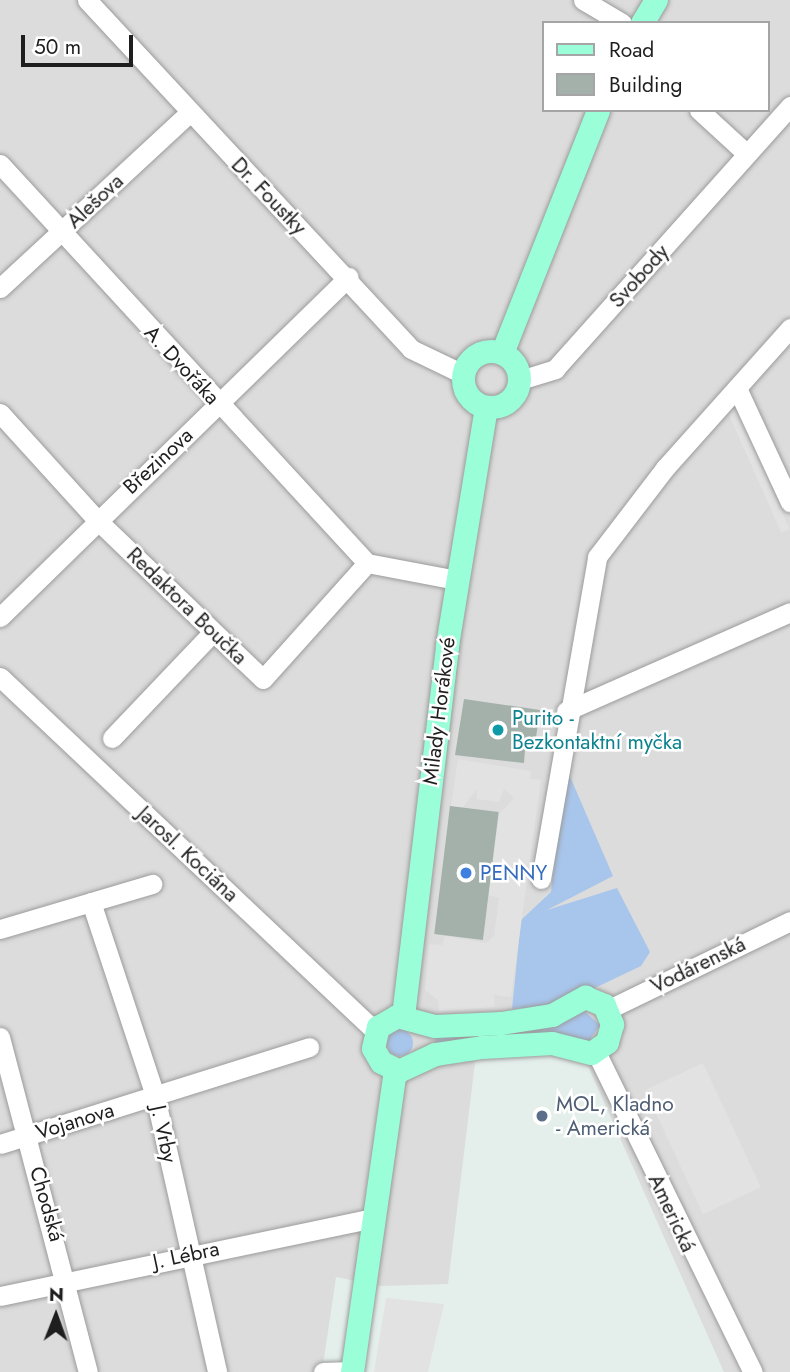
<!DOCTYPE html>
<html>
<head>
<meta charset="utf-8">
<style>
	body { margin:0 }
	#map { position:relative; width:790px; height:1372px; overflow:hidden; background:#e4efec; font-family:Jost,sans-serif }
	div>[style] { position:absolute }
	.residential>* { inset:0; background:#dbdcdb }
	.grass>* { inset:0; background:#a8c5eb }
	.round { border-radius:50% }
	.parking>* { inset:0; background:#e2e2e2; transform-origin:0 0 }
	.building>* { inset:0; background:#a3b1aa; transform-origin:0 0 }
	.roads { filter:drop-shadow(0 0 2px #9b9b9b) drop-shadow(0 0 2px #9b9b9b) }
	.minor>* { height:19px; margin:-9.5px; padding:0 9.5px; transform-origin:9.5px; border-radius:9.5px; background:#fff }
	.major>* { height:23px; margin:-11.5px; padding:0 11.5px; transform-origin:11.5px; border-radius:11.5px; background:#9afed9 }
	.major>.ring { margin:-11.5px; padding:0; box-sizing:content-box; background:none; border:23px solid #9afed9; border-radius:50% }
	.dots>* { width:19px; height:19px; translate:-50% -50%; box-sizing:border-box; border:4px solid #fff; border-radius:50% }
	span { translate:-50% -50%; white-space:nowrap; text-align:center; line-height:1.15; -webkit-text-stroke:5px #fff; paint-order:stroke }
	.street-label { font-size:21px; color:#1e1e1e }
	.culture-label { font-size:21px; color:#0d838f }
	.left { translate:0 -50%; text-align:left }
	.shop-label { font-size:21px; color:#366cbe }
	.service-label { font-size:21px; color:#4e5e75 }
	.legend { position:absolute; left:542px; top:21px; width:228px; height:91px; box-sizing:border-box; background:#fff; border:2px solid #a5a5a5; margin:0; padding:9px 12px; list-style:none; font-size:21px; color:#1e1e1e }
	.legend li { display:flex; align-items:center; gap:14px; height:35px }
	.legend b { width:35px; border:2px solid #a5a5a5 }
	.north { position:absolute; left:21px; top:1281px; width:70px; height:70px; -webkit-text-stroke:5px #fff; paint-order:stroke; rotate:1deg; font-size:19px; font-weight:700; line-height:28px; text-align:center; color:#1e1e1e }
	.north::after { content:''; display:block; margin:auto; width:24px; height:32px; background:#1e1e1e; clip-path:polygon(50% 0,100% 100%,50% 72%,0 100%) }
	.scale { position:absolute; left:21px; top:35px; width:112px; height:32px; box-sizing:border-box; border:4px solid #1e1e1e; border-top:0; padding-left:9px; font-size:21px; line-height:24px; white-space:nowrap; color:#1e1e1e; -webkit-text-stroke:5px #fff; paint-order:stroke }
</style>
</head>
<body>
<div id="map">
	<div class="residential">
		<i style="clip-path:polygon(evenodd,0 0,790px 0,790px 1372px,724px 1372px,576px 1039px,478px 1038px,448px 1284px,380px 1286px,336px 1277px,322px 1372px,0 1372px,0 0,543px 23px,767px 23px,767px 110px,543px 110px,543px 23px)"></i>
	</div>
	<div class="grass">
		<i style="clip-path:polygon(565px 765px,613px 876px,547px 910px,617px 888px,650px 952px,641px 966px,599px 986px,547px 1006px,512px 1009px,521px 920px,551px 892px)"></i>
		<i style="clip-path:polygon(583px 1010px,600px 1025px,589px 1041px,436px 1047px,435px 1033px)"></i>
		<i class="round" style="left:387px;top:1030px;width:26px;height:26px"></i>
	</div>
	<div class="parking">
		<i style="left:734px;top:404px;width:137px;height:9px;rotate:66deg"></i>
		<i style="clip-path:polygon(458px 759px,531px 771px,530px 779px,541px 780px,511px 997px,494px 995px,495px 1007px,439px 1011px,438px 1000px,425px 990px,429px 944px,442px 945px,445px 936px,486px 943px,494px 936px,499px 898px,488px 895px,499px 814px,514px 798px,504px 789px,499px 802px,477px 799px,477px 789px,462px 808px,451px 806px)"></i>
		<i style="left:703px;top:1063px;width:137px;height:64px;rotate:65deg"></i>
		<i style="clip-path:polygon(386px 1298px,444px 1304px,428px 1372px,374px 1372px)"></i>
	</div>
	<div class="building">
		<i style="clip-path:polygon(464px 699px,540px 710px,534px 751px,525px 749px,524px 763px,455px 755px)"></i>
		<i style="left:450px;top:806px;width:49px;height:129px;rotate:7deg"></i>
	</div>
	<div class="roads">
		<div class="minor">
			<i style="left:87px;top:0;width:476px;rotate:47.1deg"></i>
			<i style="left:411px;top:349px;width:58px;rotate:25.7deg"></i>
			<i style="left:583px;top:0;width:45px;rotate:30.5deg"></i>
			<i style="left:699px;top:110px;width:65px;rotate:42.5deg"></i>
			<i style="left:0;top:164px;width:542px;rotate:47.39deg"></i>
			<i style="left:0;top:288px;width:258px;rotate:-42.8deg"></i>
			<i style="left:520px;top:380px;width:37px;rotate:-17deg"></i>
			<i style="left:555px;top:369px;width:353px;rotate:-48.2deg"></i>
			<i style="left:737px;top:388px;width:126px;rotate:65.1deg"></i>
			<i style="left:0;top:413px;width:143px;rotate:47.8deg"></i>
			<i style="left:96px;top:519px;width:231px;rotate:43.8deg"></i>
			<i style="left:263px;top:679px;width:156px;rotate:-48.1deg"></i>
			<i style="left:367px;top:563px;width:92px;rotate:10.7deg"></i>
			<i style="left:0;top:617px;width:487px;rotate:-44.3deg"></i>
			<i style="left:0;top:677px;width:517px;rotate:43.35deg"></i>
			<i style="left:566px;top:711px;width:245px;rotate:-23.8deg"></i>
			<i style="left:112px;top:738px;width:146px;rotate:-46.4deg"></i>
			<i style="left:541px;top:879px;width:327px;rotate:-80.1deg"></i>
			<i style="left:597px;top:557px;width:112px;rotate:-52.6deg"></i>
			<i style="left:665px;top:468px;width:188px;rotate:-48.2deg"></i>
			<i style="left:91px;top:902px;width:204px;rotate:71.7deg"></i>
			<i style="left:155px;top:1096px;width:283px;rotate:77.3deg"></i>
			<i style="left:0;top:929px;width:159px;rotate:-16.5deg"></i>
			<i style="left:607px;top:1010px;width:203px;rotate:-25.9deg"></i>
			<i style="left:0;top:1037px;width:346px;rotate:75.3deg"></i>
			<i style="left:596px;top:1052px;width:356px;rotate:63.9deg"></i>
			<i style="left:0;top:1144px;width:324px;rotate:-17.4deg"></i>
			<i style="left:0;top:1296px;width:380px;rotate:-11.8deg"></i>
			<i style="left:323px;top:1372px;width:29px;rotate:-2deg"></i>
		</div>
		<div class="major">
			<i style="left:642px;top:23px;width:27px;rotate:-59deg"></i>
			<i class="ring" style="left:463px;top:351px;width:33px;height:33px"></i>
			<i style="left:502px;top:353px;width:261px;rotate:-68.4deg"></i>
			<i style="left:585px;top:997px;width:21px;rotate:23deg"></i>
			<i style="left:604px;top:1005px;width:21px;rotate:67deg"></i>
			<i style="left:612px;top:1024px;width:19px;rotate:106deg"></i>
			<i style="left:607px;top:1042px;width:19px;rotate:145deg"></i>
			<i style="left:591px;top:1053px;width:40px;rotate:-165.6deg"></i>
			<i style="left:552px;top:1043px;width:70px;rotate:176.7deg"></i>
			<i style="left:482px;top:1047px;width:48px;rotate:171.5deg"></i>
			<i style="left:435px;top:1054px;width:40px;rotate:155deg"></i>
			<i style="left:399px;top:1071px;width:20px;rotate:-153deg"></i>
			<i style="left:381px;top:1062px;width:16px;rotate:-120deg"></i>
			<i style="left:373px;top:1048px;width:22px;rotate:-77deg"></i>
			<i style="left:378px;top:1027px;width:22px;rotate:-30deg"></i>
			<i style="left:397px;top:1016px;width:39px;rotate:15deg"></i>
			<i style="left:435px;top:1026px;width:66px;rotate:-2.6deg"></i>
			<i style="left:501px;top:1023px;width:52px;rotate:-8.9deg"></i>
			<i style="left:552px;top:1015px;width:38px;rotate:-29deg"></i>
			<i style="left:403px;top:1016px;width:374px;rotate:-83.2deg"></i>
			<i style="left:447px;top:645px;width:241px;rotate:-80.7deg"></i>
			<i style="left:352px;top:1372px;width:305px;rotate:-81.9deg"></i>
		</div>
	</div>
	<div class="dots">
		<i style="left:498px;top:730px;background:#0f9aa8"></i>
		<i style="left:466px;top:873px;background:#3f7fe0"></i>
		<i style="left:542px;top:1116px;background:#5c6f8a"></i>
	</div>
	<div class="street-label">
		<span style="left:269px;top:196px;rotate:46deg">Dr. Foustky</span>
		<span style="left:95px;top:201px;rotate:-43deg">Alešova</span>
		<span style="left:639px;top:276px;rotate:-48deg">Svobody</span>
		<span style="left:182px;top:365px;rotate:47deg">A. Dvořáka</span>
		<span style="left:158px;top:461px;rotate:-43deg">Březinova</span>
		<span style="left:187px;top:606px;rotate:44deg">Redaktora Boučka</span>
		<span style="left:439px;top:711px;rotate:-83deg">Milady Horákové</span>
		<span style="left:188px;top:854px;rotate:43deg">Jarosl. Kociána</span>
		<span style="left:698px;top:965px;rotate:-26deg">Vodárenská</span>
		<span style="left:75px;top:1121px;rotate:-17deg">Vojanova</span>
		<span style="left:164px;top:1134px;rotate:78deg">J. Vrby</span>
		<span style="left:47px;top:1204px;rotate:74deg">Chodská</span>
		<span style="left:672px;top:1213px;rotate:65deg">Americká</span>
		<span style="left:186px;top:1255px;rotate:-12deg">J. Lébra</span>
	</div>
	<div class="culture-label">
		<span class="left" style="left:512px;top:730px">Purito -<br>Bezkontaktní myčka</span>
	</div>
	<div class="shop-label">
		<span class="left" style="left:480px;top:873px">PENNY</span>
	</div>
	<div class="service-label">
		<span class="left" style="left:556px;top:1116px">MOL, Kladno<br>- Americká</span>
	</div>
	<ul class="legend">
	<li><b style="height:9px;background:#9afed9"></b>Road</li>
	<li><b style="height:19px;background:#a3b1aa"></b>Building</li>
	</ul>
	<div class="north">N</div>
	<div class="scale">50 m</div>
</div>
</body>
</html>
